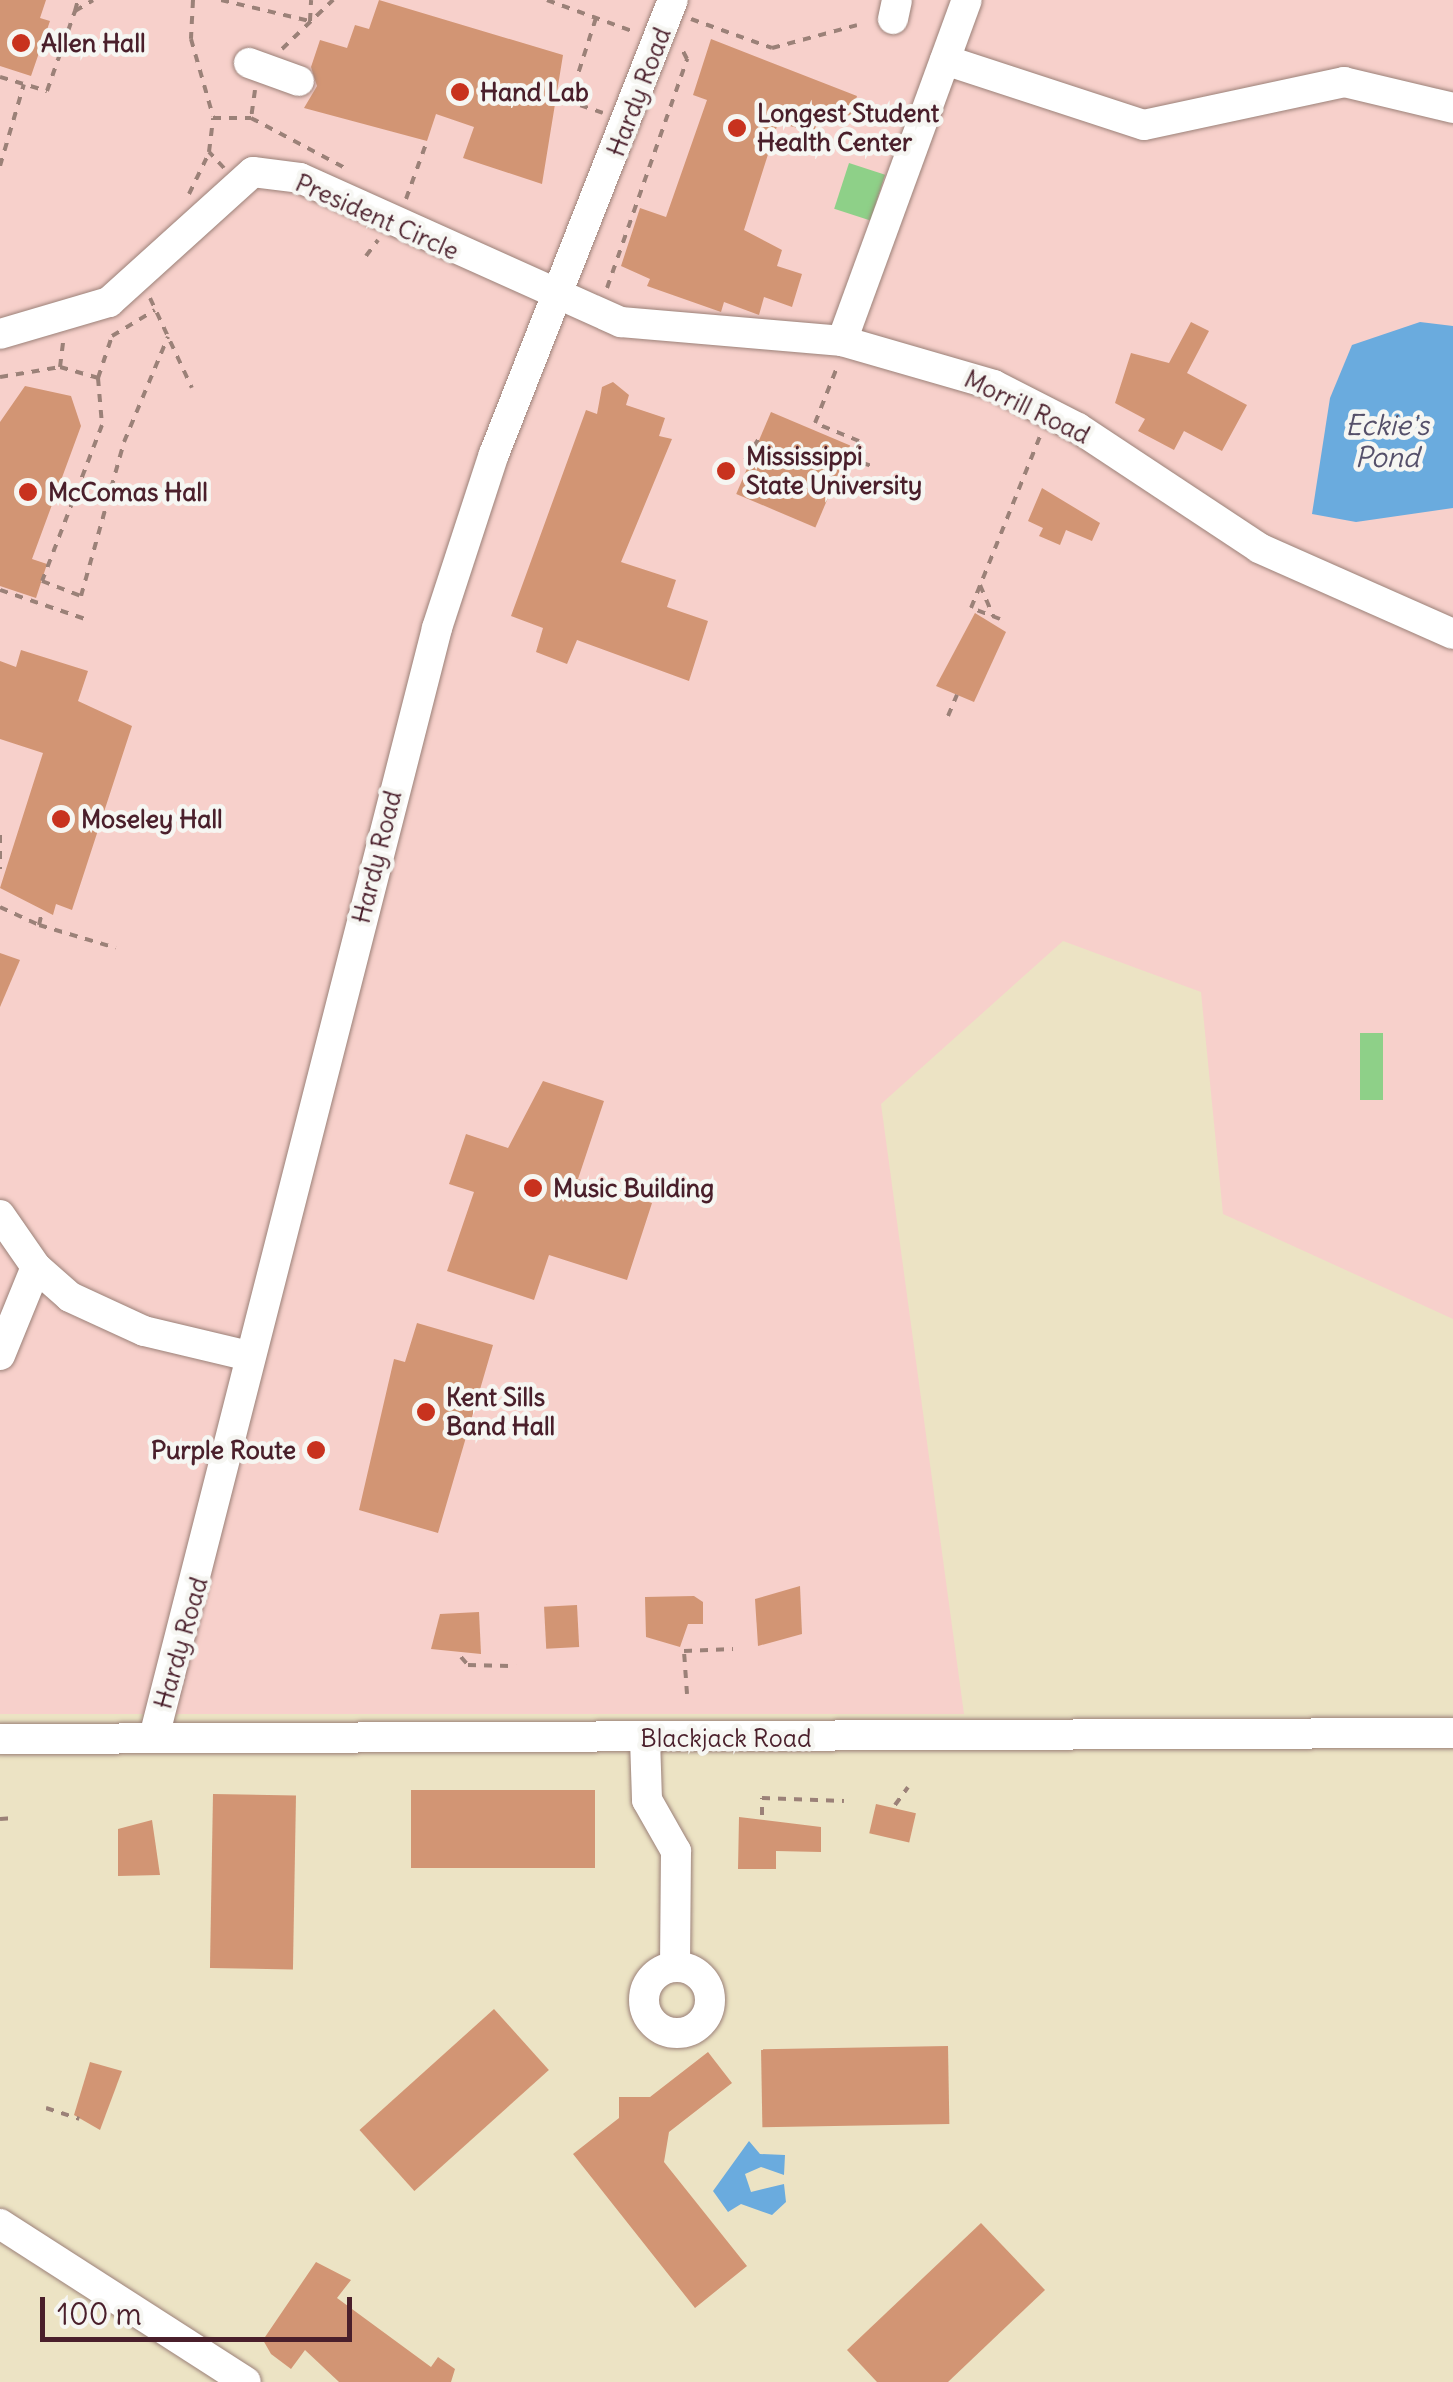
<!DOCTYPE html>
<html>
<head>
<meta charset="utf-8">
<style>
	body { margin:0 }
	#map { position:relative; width:1453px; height:2382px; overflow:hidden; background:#ece3c4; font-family:Delius,sans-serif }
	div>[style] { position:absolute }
	.built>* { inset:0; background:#f7d0cb }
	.green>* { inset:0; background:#8ed088; transform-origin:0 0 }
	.water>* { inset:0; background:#6aabde }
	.building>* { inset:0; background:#d29574; transform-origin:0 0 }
	.path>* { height:4px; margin-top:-2px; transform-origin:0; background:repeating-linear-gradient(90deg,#9b8178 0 8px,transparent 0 16px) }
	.roads { filter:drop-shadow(0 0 2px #9b8178) drop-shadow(0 0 2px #9b8178) }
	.minor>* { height:30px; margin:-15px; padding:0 15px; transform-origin:15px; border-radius:15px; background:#fff }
	.minor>.ring { margin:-15px; padding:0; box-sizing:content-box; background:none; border:30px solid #fff; border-radius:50% }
	.dots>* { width:28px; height:28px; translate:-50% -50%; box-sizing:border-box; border:5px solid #f6f6f2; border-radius:50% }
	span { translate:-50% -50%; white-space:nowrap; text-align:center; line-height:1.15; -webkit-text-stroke:9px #f6f6f2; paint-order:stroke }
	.poi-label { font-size:25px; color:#4a1f2b; font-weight:700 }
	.left { translate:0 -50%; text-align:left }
	.right { translate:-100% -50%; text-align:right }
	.street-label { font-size:25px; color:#4a1f2b }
	.water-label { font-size:28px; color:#55506a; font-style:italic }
	.scale { position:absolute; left:40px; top:2297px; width:312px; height:45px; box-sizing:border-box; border:5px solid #4a1f2b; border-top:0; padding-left:12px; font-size:30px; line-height:35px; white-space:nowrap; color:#4a1f2b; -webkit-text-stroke:8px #f6f6f2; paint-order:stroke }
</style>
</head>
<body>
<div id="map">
	<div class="built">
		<i style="clip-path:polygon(0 0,1453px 0,1453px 1319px,1223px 1214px,1201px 992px,1063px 941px,881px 1104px,964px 1714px,0 1714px)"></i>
	</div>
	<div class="green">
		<i style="left:849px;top:163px;width:38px;height:48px;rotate:18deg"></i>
		<i style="left:1360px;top:1033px;width:23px;height:67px"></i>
	</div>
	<div class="water">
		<i style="clip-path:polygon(1420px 322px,1453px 326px,1453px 508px,1356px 522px,1312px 514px,1330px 398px,1352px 345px)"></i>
		<i style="clip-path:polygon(749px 2141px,760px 2154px,785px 2155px,784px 2175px,761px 2167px,745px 2174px,751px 2192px,784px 2184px,786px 2202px,772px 2215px,741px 2204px,728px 2212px,713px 2191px)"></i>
	</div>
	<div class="building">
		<i style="clip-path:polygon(0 0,46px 0,40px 18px,50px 21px,31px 76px,0 66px)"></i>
		<i style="clip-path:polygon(379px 0,563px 55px,542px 184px,463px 158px,474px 127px,436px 114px,427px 141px,304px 108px,317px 86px,311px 67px,320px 40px,347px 48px,355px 25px,369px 29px)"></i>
		<i style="clip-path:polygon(711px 39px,857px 96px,851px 116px,822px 106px,814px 132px,778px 123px,744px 230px,782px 250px,777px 266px,802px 274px,792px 307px,764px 297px,759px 315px,724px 302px,721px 312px,647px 286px,650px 279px,621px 266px,640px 208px,666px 217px,707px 100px,693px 95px)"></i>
		<i style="clip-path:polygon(1191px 322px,1209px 331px,1187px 373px,1247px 405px,1222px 451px,1184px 431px,1174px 450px,1138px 431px,1145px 419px,1115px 403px,1131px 353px,1169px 363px)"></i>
		<i style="clip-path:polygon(613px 382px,629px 395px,626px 405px,665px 418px,659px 436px,672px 439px,621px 562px,676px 580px,667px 607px,708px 621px,689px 681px,577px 640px,567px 664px,536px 652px,543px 628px,511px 616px,586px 410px,597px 414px,602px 387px)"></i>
		<i style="clip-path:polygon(25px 386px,71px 396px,81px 426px,32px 559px,47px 564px,36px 598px,0 586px,0 422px)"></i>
		<i style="left:771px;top:412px;width:86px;height:89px;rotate:23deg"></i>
		<i style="clip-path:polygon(1042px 488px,1100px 523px,1092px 541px,1066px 530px,1060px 545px,1039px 536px,1043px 528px,1028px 521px)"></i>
		<i style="clip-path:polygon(975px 613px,1006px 632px,974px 702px,936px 686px)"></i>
		<i style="clip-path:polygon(21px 650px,88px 671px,78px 701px,132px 726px,72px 910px,56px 904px,53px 915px,0 888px,43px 753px,0 739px,0 661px,16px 667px)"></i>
		<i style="clip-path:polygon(0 953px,20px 960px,0 1007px)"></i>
		<i style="clip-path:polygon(543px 1081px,604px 1101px,578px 1179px,652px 1203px,627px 1280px,549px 1255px,534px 1300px,447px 1271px,474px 1192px,449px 1184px,466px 1134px,508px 1148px)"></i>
		<i style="clip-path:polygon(417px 1323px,493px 1345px,438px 1533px,359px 1510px,394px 1359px,405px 1362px)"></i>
		<i style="clip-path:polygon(800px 1586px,802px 1634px,758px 1646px,755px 1599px)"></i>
		<i style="clip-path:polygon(694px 1596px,703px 1602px,703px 1624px,688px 1624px,680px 1647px,646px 1637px,645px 1597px)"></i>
		<i style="left:577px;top:1605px;width:42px;height:33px;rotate:87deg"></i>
		<i style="clip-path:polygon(479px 1612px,481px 1654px,431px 1649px,440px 1614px)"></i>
		<i style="left:411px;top:1790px;width:184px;height:78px"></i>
		<i style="left:213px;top:1794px;width:83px;height:174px;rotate:1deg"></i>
		<i style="left:876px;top:1804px;width:41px;height:30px;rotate:13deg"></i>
		<i style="clip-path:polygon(739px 1817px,821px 1827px,821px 1852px,776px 1851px,776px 1869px,738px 1869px)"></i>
		<i style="clip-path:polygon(152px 1820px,160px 1875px,118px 1876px,118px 1829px)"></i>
		<i style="left:494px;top:2009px;width:82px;height:181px;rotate:48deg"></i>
		<i style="left:948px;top:2046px;width:78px;height:187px;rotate:89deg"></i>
		<i style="clip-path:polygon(708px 2052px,732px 2083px,669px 2132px,664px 2162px,747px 2266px,695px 2308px,573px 2154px,619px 2118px,619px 2097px,650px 2097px)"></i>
		<i style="clip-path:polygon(90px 2062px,122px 2071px,100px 2130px,74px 2115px)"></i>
		<i style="clip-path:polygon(981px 2223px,1045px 2290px,948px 2382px,877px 2382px,847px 2350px)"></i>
		<i style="clip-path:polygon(316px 2262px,351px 2280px,337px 2298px,431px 2367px,438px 2357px,455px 2369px,451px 2382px,339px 2382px,305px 2350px,291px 2369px,271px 2354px,263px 2340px)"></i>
	</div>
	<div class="path">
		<i style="left:193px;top:0;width:39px;rotate:93deg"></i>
		<i style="left:191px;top:39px;width:80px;rotate:74.1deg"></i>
		<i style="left:221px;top:0;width:91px;rotate:13.3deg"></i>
		<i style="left:310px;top:21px;width:21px;rotate:-87deg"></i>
		<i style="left:547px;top:0;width:90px;rotate:20deg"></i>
		<i style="left:75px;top:11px;width:11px;rotate:-75deg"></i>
		<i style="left:691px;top:19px;width:86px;rotate:19.7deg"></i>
		<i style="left:772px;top:48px;width:88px;rotate:-15.1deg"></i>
		<i style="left:282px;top:49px;width:71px;rotate:-43.9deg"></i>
		<i style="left:0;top:77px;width:49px;rotate:16.6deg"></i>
		<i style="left:47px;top:91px;width:85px;rotate:-70.7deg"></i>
		<i style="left:75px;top:11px;width:21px;rotate:-31deg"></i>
		<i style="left:255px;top:90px;width:28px;rotate:98deg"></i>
		<i style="left:251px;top:118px;width:106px;rotate:28deg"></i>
		<i style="left:565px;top:100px;width:40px;rotate:18.9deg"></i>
		<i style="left:569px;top:102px;width:88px;rotate:-72.2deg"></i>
		<i style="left:0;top:166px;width:85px;rotate:-73.7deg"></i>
		<i style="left:224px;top:168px;width:22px;rotate:-133deg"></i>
		<i style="left:209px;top:152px;width:34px;rotate:-83deg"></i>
		<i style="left:213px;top:118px;width:38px"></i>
		<i style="left:189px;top:194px;width:46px;rotate:-64deg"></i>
		<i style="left:406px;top:199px;width:62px;rotate:-70.1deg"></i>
		<i style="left:366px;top:256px;width:20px;rotate:-53deg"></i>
		<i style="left:607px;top:288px;width:243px;rotate:-70.7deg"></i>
		<i style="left:687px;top:59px;width:11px;rotate:-117deg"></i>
		<i style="left:150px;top:298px;width:99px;rotate:65deg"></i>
		<i style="left:60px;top:367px;width:25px;rotate:-83deg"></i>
		<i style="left:0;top:377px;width:61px;rotate:-9.5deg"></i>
		<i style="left:60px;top:367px;width:40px;rotate:16deg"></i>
		<i style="left:98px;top:378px;width:47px;rotate:85.1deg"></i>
		<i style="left:102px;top:425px;width:167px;rotate:111deg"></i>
		<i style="left:42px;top:581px;width:42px;rotate:21deg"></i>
		<i style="left:81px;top:596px;width:160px;rotate:-74.4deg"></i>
		<i style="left:124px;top:442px;width:114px;rotate:-67.3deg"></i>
		<i style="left:98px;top:378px;width:44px;rotate:-71.6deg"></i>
		<i style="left:112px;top:336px;width:50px;rotate:-31.2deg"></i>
		<i style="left:847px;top:458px;width:29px;rotate:18deg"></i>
		<i style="left:799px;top:462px;width:17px;rotate:114deg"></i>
		<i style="left:792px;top:478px;width:43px;rotate:23.6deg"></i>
		<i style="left:831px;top:495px;width:21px;rotate:-53deg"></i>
		<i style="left:844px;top:478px;width:40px;rotate:-68deg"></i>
		<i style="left:859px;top:441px;width:48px;rotate:-157.8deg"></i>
		<i style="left:815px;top:423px;width:62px;rotate:-68.4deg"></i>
		<i style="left:757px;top:465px;width:13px;rotate:-157deg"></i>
		<i style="left:745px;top:460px;width:27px;rotate:-57deg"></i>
		<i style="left:980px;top:585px;width:34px;rotate:67deg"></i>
		<i style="left:0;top:590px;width:90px;rotate:18.8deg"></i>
		<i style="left:1000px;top:619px;width:31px;rotate:-159deg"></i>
		<i style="left:971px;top:608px;width:185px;rotate:-68.1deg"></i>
		<i style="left:948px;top:716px;width:23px;rotate:-67deg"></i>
		<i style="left:0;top:835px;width:34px;rotate:90deg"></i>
		<i style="left:0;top:907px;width:43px;rotate:24.8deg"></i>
		<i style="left:39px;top:925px;width:13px;rotate:-77deg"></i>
		<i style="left:39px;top:925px;width:80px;rotate:16.6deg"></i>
		<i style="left:461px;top:1657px;width:11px;rotate:49deg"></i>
		<i style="left:468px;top:1665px;width:48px;rotate:1.2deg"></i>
		<i style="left:687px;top:1694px;width:43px;rotate:-94deg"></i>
		<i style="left:684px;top:1651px;width:49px;rotate:-2.3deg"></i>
		<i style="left:895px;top:1805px;width:22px;rotate:-54deg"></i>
		<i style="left:762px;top:1815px;width:17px;rotate:-90deg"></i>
		<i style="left:762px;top:1798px;width:82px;rotate:2.1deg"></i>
		<i style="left:0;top:1819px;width:14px;rotate:-4deg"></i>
		<i style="left:46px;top:2108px;width:35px;rotate:18deg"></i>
	</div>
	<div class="roads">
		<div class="minor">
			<i style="left:893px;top:19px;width:19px;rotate:-78deg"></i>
			<i style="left:945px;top:60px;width:209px;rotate:18.1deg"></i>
			<i style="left:1144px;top:125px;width:205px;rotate:-12.1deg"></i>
			<i style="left:1344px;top:82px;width:112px;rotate:13.4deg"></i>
			<i style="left:249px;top:63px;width:53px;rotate:19.8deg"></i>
			<i style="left:0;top:334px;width:114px;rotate:-16.4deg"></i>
			<i style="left:109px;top:302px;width:194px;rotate:-42.1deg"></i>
			<i style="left:253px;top:172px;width:47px;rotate:7.3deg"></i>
			<i style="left:300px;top:178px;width:352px;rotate:24.2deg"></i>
			<i style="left:621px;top:322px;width:222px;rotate:4.9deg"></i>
			<i style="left:842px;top:341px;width:158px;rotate:16.1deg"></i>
			<i style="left:994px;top:385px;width:94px;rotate:27.1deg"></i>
			<i style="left:1078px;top:428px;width:217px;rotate:33.5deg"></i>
			<i style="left:1259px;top:548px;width:212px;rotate:23.9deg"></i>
			<i style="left:842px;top:341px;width:363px;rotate:-69.9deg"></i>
			<i style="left:0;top:1215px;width:63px;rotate:55.3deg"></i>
			<i style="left:36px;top:1267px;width:95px;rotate:112.2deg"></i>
			<i style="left:36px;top:1267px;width:45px;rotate:41.4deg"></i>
			<i style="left:70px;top:1297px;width:81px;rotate:24.7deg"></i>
			<i style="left:144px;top:1331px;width:108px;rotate:13.4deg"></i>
			<i style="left:154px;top:1737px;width:1145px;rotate:-75.68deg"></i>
			<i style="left:437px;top:628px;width:183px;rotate:-71.9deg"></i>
			<i style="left:494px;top:454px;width:488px;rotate:-68.5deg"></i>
			<i style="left:0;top:1739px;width:1453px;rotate:-0.24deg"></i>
			<i style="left:645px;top:1739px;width:61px;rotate:88.1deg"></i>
			<i style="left:647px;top:1800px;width:59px;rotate:60.4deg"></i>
			<i style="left:676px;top:1851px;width:116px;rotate:90.5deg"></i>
			<i class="ring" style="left:644px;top:1967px;width:36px;height:36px"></i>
			<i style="left:0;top:2224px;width:292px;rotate:32.7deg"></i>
		</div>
	</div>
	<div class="dots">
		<i style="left:21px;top:43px;background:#c8321e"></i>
		<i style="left:460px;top:92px;background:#c8321e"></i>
		<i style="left:737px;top:128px;background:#c8321e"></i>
		<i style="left:726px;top:471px;background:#c8321e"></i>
		<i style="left:28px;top:492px;background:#c8321e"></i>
		<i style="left:61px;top:819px;background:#c8321e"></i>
		<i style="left:533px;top:1188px;background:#c8321e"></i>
		<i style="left:426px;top:1412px;background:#c8321e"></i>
		<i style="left:316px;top:1450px;background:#c8321e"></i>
	</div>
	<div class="poi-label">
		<span class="left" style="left:41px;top:43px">Allen Hall</span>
		<span class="left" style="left:480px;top:92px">Hand Lab</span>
		<span class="left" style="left:757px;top:128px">Longest Student<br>Health Center</span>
		<span class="left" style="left:746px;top:471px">Mississippi<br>State University</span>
		<span class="left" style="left:48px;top:492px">McComas Hall</span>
		<span class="left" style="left:81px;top:819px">Moseley Hall</span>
		<span class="left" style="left:553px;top:1188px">Music Building</span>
		<span class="left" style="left:446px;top:1412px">Kent Sills<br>Band Hall</span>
		<span class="right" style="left:296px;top:1450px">Purple Route</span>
	</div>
	<div class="street-label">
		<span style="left:639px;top:92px;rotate:-69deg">Hardy Road</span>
		<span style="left:377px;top:217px;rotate:24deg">President Circle</span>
		<span style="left:1027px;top:407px;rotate:26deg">Morrill Road</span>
		<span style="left:377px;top:857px;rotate:-76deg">Hardy Road</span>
		<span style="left:181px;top:1643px;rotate:-74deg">Hardy Road</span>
		<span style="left:726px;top:1738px">Blackjack Road</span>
	</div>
	<div class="water-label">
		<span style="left:1387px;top:441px">Eckie's<br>Pond</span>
	</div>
	<div class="scale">100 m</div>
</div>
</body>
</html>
